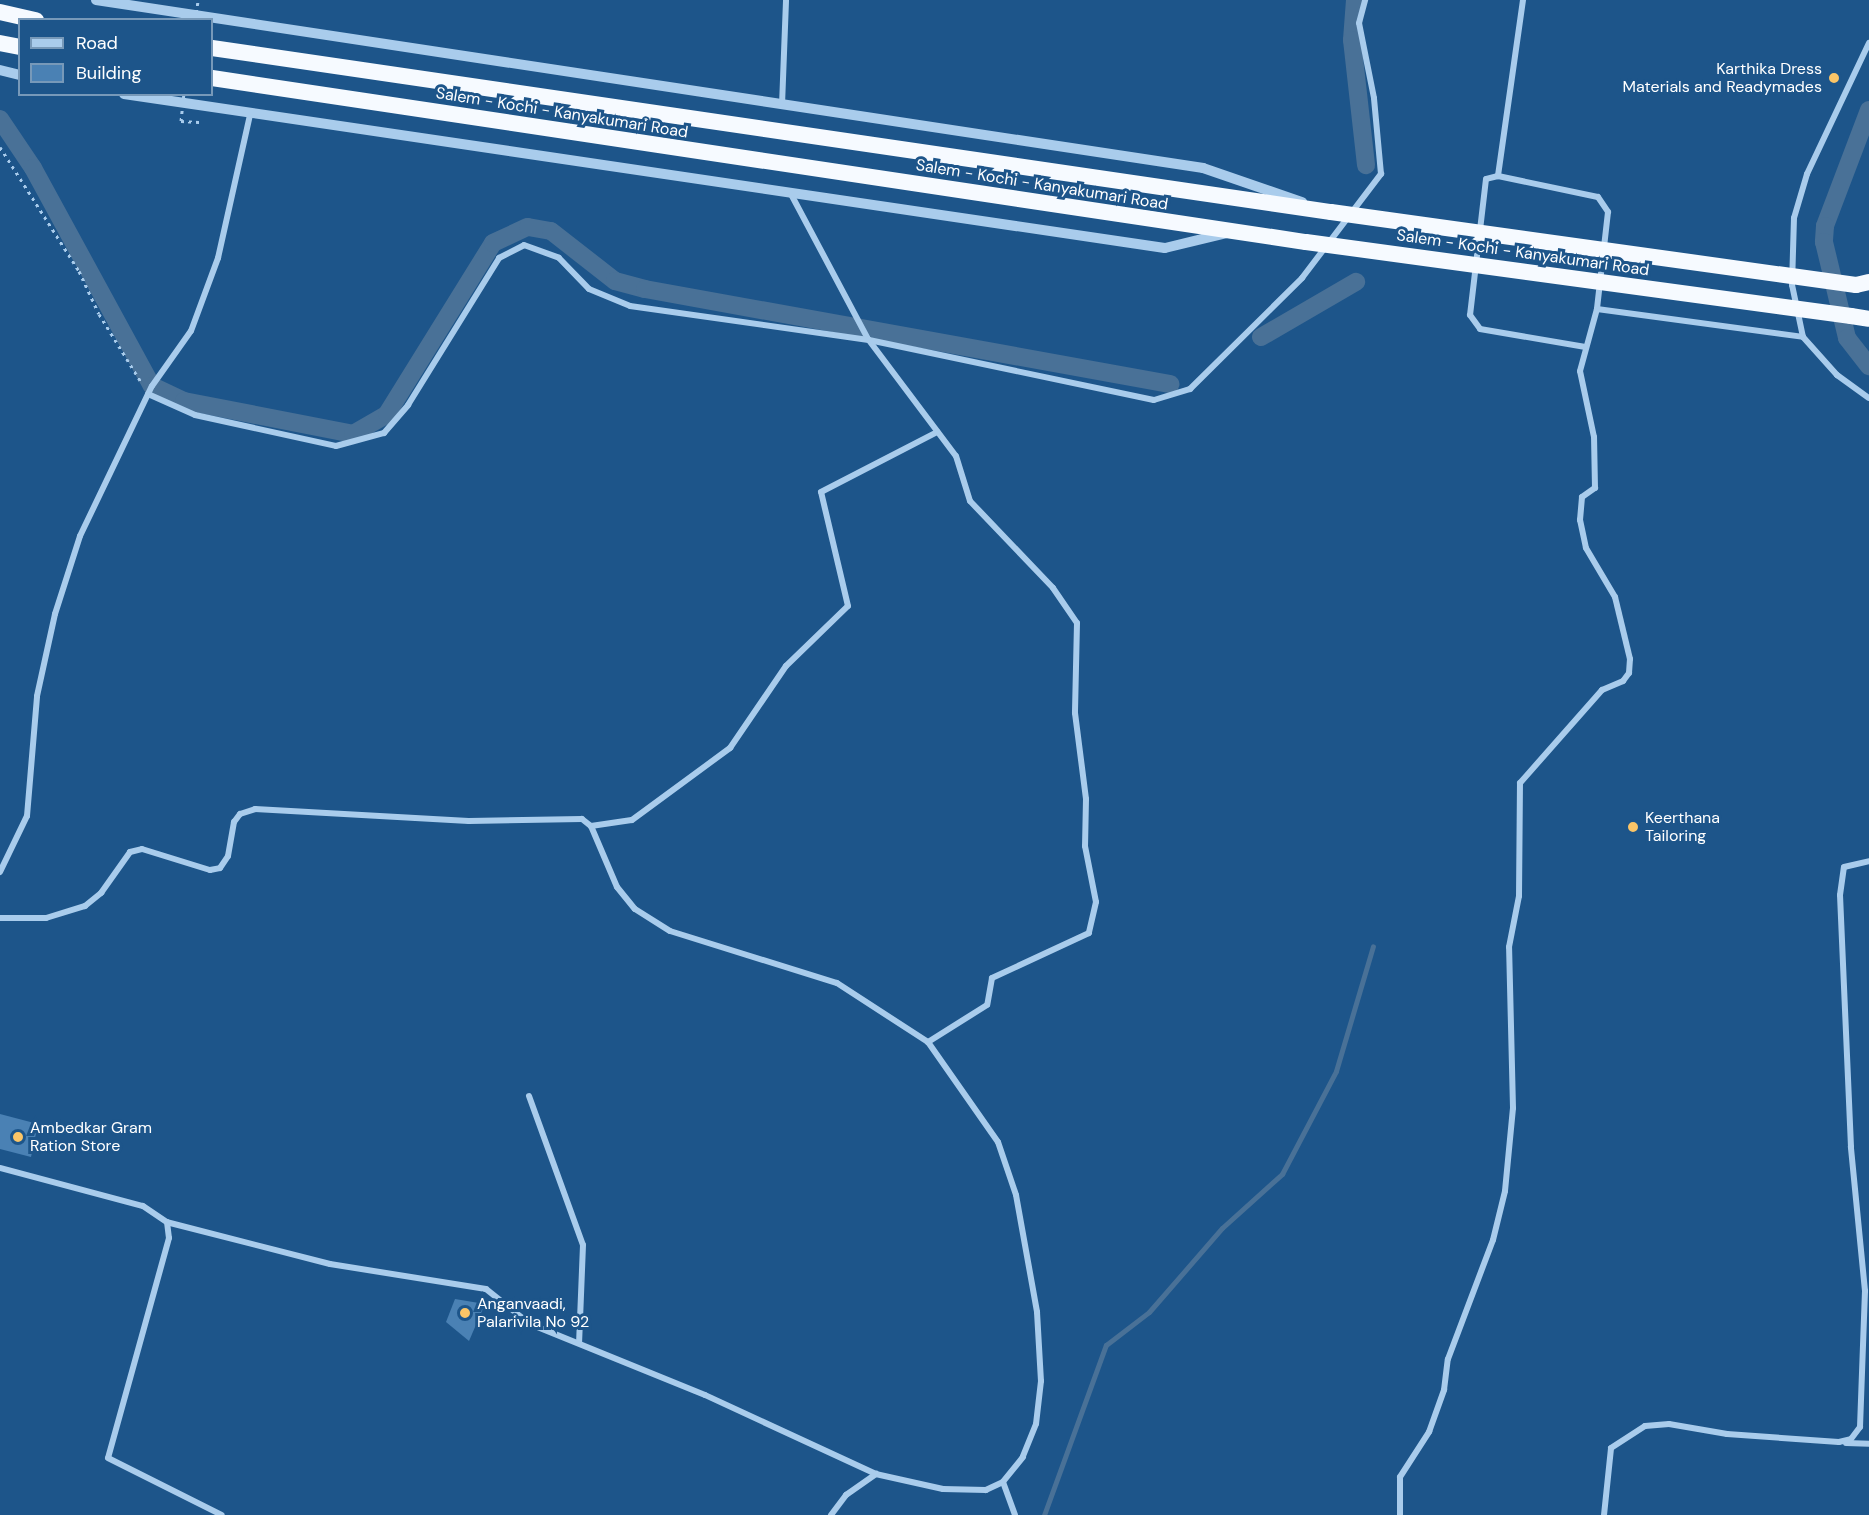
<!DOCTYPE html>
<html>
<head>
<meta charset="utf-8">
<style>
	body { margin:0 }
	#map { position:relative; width:1869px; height:1515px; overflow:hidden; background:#1d558a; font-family:"DM Sans",sans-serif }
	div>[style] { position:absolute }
	.stream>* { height:5px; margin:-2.5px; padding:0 2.5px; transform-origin:2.5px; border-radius:2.5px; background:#497197 }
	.canal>* { height:18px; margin:-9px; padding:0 9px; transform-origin:9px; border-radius:9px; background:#497197 }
	.building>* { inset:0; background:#4a81b4 }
	.path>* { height:3px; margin-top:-1.5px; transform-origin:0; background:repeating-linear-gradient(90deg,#a9ccec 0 3px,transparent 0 7.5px) }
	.minor>* { height:6px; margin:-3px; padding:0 3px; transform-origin:3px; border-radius:3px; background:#a9ccec }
	.tertiary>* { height:10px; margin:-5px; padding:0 5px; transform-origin:5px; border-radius:5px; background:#a9ccec }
	.trunk>* { height:16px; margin:-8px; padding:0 8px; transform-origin:8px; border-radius:8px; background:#f6faff }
	.path-bridge>* { height:3px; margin-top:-1.5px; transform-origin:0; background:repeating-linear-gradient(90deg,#a9ccec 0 3px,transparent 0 7.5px) }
	.trunk-bridge>* { height:16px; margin:-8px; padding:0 8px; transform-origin:8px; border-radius:8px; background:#f6faff }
	.dots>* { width:16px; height:16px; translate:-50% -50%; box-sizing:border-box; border:3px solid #1d558a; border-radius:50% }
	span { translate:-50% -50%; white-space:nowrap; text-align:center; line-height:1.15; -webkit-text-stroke:6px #1d558a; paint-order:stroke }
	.poi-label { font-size:16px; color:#fff }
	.right { translate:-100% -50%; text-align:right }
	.left { translate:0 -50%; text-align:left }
	.street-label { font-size:16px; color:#fff }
	.legend { position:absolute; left:18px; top:18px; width:195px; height:78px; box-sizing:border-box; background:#1d558a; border:2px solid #7799b9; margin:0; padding:8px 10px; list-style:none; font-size:18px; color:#fff }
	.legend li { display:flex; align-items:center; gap:12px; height:30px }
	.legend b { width:30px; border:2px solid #7799b9 }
</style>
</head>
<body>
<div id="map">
	<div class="stream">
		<i style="left:1044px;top:1515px;width:181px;rotate:-70deg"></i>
		<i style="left:1106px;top:1345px;width:54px;rotate:-37.5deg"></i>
		<i style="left:1149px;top:1312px;width:111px;rotate:-49deg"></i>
		<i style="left:1222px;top:1228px;width:81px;rotate:-42deg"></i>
		<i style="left:1282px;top:1174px;width:116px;rotate:-62.3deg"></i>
		<i style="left:1336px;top:1071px;width:130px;rotate:-73.5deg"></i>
	</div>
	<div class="canal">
		<i style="left:1355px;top:0;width:40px;rotate:94.3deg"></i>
		<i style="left:1352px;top:40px;width:126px;rotate:83.6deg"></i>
		<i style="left:1869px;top:110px;width:124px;rotate:110.8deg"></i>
		<i style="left:1825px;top:226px;width:16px;rotate:94deg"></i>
		<i style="left:1824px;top:242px;width:99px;rotate:76.5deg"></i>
		<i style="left:1847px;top:338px;width:36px;rotate:52deg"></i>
		<i style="left:0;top:119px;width:59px;rotate:56deg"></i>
		<i style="left:33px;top:168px;width:248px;rotate:61.4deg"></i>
		<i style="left:152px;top:386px;width:35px;rotate:25deg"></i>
		<i style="left:184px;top:401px;width:172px;rotate:11deg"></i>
		<i style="left:353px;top:434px;width:39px;rotate:-30deg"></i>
		<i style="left:387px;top:414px;width:201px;rotate:-58.2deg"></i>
		<i style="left:493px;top:243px;width:38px;rotate:-25deg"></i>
		<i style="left:528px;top:227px;width:23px;rotate:10deg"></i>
		<i style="left:551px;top:231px;width:81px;rotate:38deg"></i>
		<i style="left:615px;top:281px;width:31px;rotate:15deg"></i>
		<i style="left:645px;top:289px;width:534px;rotate:10.26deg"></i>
		<i style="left:1261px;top:337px;width:110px;rotate:-30.1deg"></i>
	</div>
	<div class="building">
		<i style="clip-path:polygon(0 1114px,38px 1124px,31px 1157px,0 1149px)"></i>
		<i style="clip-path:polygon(455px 1299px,485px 1304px,469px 1341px,446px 1322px)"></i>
	</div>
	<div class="path">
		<i style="left:181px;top:121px;width:22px;rotate:3deg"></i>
		<i style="left:0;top:147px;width:147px;rotate:57.5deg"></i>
		<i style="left:79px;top:271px;width:47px;rotate:65.1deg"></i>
		<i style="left:99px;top:314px;width:80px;rotate:58.3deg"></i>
	</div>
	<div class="minor">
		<i style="left:1523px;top:0;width:178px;rotate:98.1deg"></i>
		<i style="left:1498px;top:176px;width:102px;rotate:11.9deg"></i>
		<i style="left:1598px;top:197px;width:18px;rotate:56deg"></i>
		<i style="left:1608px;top:212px;width:98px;rotate:96.5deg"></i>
		<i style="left:1597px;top:309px;width:208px;rotate:7.7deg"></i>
		<i style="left:1803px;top:337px;width:51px;rotate:48.2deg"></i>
		<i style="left:1837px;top:375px;width:39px;rotate:36deg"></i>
		<i style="left:782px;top:105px;width:105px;rotate:-87.8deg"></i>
		<i style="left:1498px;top:176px;width:12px;rotate:166deg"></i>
		<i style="left:1486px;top:179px;width:137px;rotate:96.7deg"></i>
		<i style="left:1470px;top:315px;width:17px;rotate:54deg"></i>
		<i style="left:1480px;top:329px;width:107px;rotate:9.7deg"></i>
		<i style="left:792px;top:196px;width:162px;rotate:62deg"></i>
		<i style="left:868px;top:339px;width:146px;rotate:53.1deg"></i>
		<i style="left:956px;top:456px;width:47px;rotate:72.7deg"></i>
		<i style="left:970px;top:501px;width:120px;rotate:46.3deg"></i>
		<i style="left:1053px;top:588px;width:42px;rotate:55.6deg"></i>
		<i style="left:1077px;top:623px;width:90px;rotate:91.3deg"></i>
		<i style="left:1075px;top:713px;width:87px;rotate:82.7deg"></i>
		<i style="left:1086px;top:799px;width:47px;rotate:91.2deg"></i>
		<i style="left:1085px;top:846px;width:57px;rotate:78.9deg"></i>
		<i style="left:1096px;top:902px;width:32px;rotate:103deg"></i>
		<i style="left:1089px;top:933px;width:107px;rotate:155.1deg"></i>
		<i style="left:992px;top:978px;width:27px;rotate:100deg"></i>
		<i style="left:987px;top:1005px;width:70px;rotate:147.9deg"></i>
		<i style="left:1803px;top:337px;width:53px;rotate:-101.9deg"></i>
		<i style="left:1792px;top:285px;width:67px;rotate:-88.3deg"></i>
		<i style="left:1794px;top:218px;width:46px;rotate:-73.5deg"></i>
		<i style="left:1807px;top:174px;width:145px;rotate:-64.7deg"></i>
		<i style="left:148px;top:394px;width:51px;rotate:24.1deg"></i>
		<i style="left:195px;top:415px;width:144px;rotate:12.4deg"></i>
		<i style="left:336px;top:446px;width:50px;rotate:-15.2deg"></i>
		<i style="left:384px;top:433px;width:37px;rotate:-49deg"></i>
		<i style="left:408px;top:405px;width:173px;rotate:-58.2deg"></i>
		<i style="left:499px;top:258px;width:28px;rotate:-27deg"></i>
		<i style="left:524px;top:245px;width:37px;rotate:20deg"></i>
		<i style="left:559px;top:258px;width:43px;rotate:45.9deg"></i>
		<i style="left:589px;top:289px;width:44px;rotate:22.5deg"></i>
		<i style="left:630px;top:306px;width:241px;rotate:8.1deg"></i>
		<i style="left:869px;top:340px;width:291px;rotate:11.9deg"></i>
		<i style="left:1154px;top:400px;width:38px;rotate:-17deg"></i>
		<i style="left:1190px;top:389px;width:158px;rotate:-44.7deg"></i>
		<i style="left:1302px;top:278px;width:131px;rotate:-52.8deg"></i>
		<i style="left:1381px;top:174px;width:76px;rotate:-95.3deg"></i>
		<i style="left:1374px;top:98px;width:76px;rotate:-101.3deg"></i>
		<i style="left:1359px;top:23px;width:24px;rotate:-75deg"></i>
		<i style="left:591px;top:826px;width:41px;rotate:-8.3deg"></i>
		<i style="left:632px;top:820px;width:122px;rotate:-36.3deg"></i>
		<i style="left:730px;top:748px;width:99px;rotate:-55.7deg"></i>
		<i style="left:786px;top:666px;width:86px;rotate:-44.1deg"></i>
		<i style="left:848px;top:606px;width:117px;rotate:-103.3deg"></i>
		<i style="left:821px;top:492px;width:131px;rotate:-27.3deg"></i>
		<i style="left:0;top:872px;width:62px;rotate:-64.3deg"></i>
		<i style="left:27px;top:816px;width:120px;rotate:-85.2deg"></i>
		<i style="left:37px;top:696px;width:84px;rotate:-77.6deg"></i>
		<i style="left:55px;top:614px;width:82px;rotate:-72.2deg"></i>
		<i style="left:80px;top:536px;width:166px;rotate:-64.4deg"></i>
		<i style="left:152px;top:386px;width:67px;rotate:-54.7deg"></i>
		<i style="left:191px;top:331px;width:78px;rotate:-69.7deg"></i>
		<i style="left:218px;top:258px;width:147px;rotate:-77.4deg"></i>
		<i style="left:0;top:918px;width:46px"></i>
		<i style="left:46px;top:918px;width:41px;rotate:-17.1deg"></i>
		<i style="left:85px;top:906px;width:21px;rotate:-39deg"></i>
		<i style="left:101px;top:893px;width:50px;rotate:-54.7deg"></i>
		<i style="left:130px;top:852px;width:12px;rotate:-14deg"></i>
		<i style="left:142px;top:849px;width:71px;rotate:17.2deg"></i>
		<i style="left:210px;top:870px;width:10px;rotate:-11deg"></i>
		<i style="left:220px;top:868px;width:14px;rotate:-56deg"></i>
		<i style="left:228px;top:856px;width:35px;rotate:-80deg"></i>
		<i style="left:234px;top:822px;width:10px;rotate:-53deg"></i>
		<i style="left:240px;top:814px;width:16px;rotate:-18deg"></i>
		<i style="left:255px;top:809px;width:214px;rotate:3.2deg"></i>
		<i style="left:469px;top:821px;width:113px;rotate:-1deg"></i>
		<i style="left:582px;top:819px;width:11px;rotate:38deg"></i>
		<i style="left:591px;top:826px;width:66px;rotate:66.9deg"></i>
		<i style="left:617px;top:887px;width:28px;rotate:51deg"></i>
		<i style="left:635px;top:909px;width:41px;rotate:32.2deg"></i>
		<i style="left:670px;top:931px;width:175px;rotate:17.3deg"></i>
		<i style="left:837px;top:983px;width:108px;rotate:33deg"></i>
		<i style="left:928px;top:1042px;width:122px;rotate:55deg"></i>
		<i style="left:998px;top:1142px;width:56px;rotate:71.2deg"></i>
		<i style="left:1016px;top:1195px;width:119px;rotate:79.8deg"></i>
		<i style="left:1037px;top:1312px;width:69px;rotate:86.7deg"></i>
		<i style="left:1041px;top:1381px;width:43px;rotate:96.6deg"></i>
		<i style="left:1036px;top:1424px;width:35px;rotate:112deg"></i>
		<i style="left:1023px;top:1457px;width:32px;rotate:129deg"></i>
		<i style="left:1003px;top:1482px;width:19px;rotate:155deg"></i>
		<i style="left:986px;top:1490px;width:43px;rotate:-178.7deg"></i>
		<i style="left:943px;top:1489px;width:69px;rotate:-167.4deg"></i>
		<i style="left:876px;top:1474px;width:188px;rotate:-155.2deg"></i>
		<i style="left:705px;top:1395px;width:189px;rotate:-157.9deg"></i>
		<i style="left:530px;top:1324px;width:56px;rotate:-141.5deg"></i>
		<i style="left:486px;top:1289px;width:158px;rotate:-170.9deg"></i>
		<i style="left:330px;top:1264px;width:168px;rotate:-165.6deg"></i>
		<i style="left:529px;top:1096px;width:158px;rotate:70.1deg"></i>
		<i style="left:583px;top:1245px;width:98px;rotate:92.3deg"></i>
		<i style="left:0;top:1168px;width:148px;rotate:14.9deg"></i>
		<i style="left:143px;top:1206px;width:29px;rotate:34deg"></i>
		<i style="left:167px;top:1222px;width:16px;rotate:83deg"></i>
		<i style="left:169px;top:1238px;width:228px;rotate:105.5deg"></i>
		<i style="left:108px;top:1458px;width:127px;rotate:26.6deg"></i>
		<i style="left:1846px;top:1443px;width:23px;rotate:2deg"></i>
		<i style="left:1003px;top:1482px;width:35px;rotate:70deg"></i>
		<i style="left:831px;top:1515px;width:25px;rotate:-53deg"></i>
		<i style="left:846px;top:1495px;width:37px;rotate:-35deg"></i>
		<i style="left:1400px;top:1515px;width:38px;rotate:-90deg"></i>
		<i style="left:1400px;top:1477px;width:54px;rotate:-57.2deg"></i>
		<i style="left:1429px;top:1432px;width:45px;rotate:-70.3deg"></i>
		<i style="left:1444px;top:1390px;width:31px;rotate:-83deg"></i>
		<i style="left:1448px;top:1359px;width:127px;rotate:-69.3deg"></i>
		<i style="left:1493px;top:1240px;width:50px;rotate:-76.2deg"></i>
		<i style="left:1505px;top:1191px;width:83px;rotate:-84.5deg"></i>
		<i style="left:1513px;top:1108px;width:161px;rotate:-91.4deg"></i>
		<i style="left:1509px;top:947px;width:52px;rotate:-78.9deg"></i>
		<i style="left:1519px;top:896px;width:113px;rotate:-89.5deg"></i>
		<i style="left:1520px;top:783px;width:124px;rotate:-48.6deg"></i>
		<i style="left:1602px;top:690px;width:23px;rotate:-23deg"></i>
		<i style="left:1623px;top:681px;width:10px;rotate:-53deg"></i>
		<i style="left:1629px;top:673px;width:14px;rotate:-86deg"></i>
		<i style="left:1630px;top:659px;width:64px;rotate:-103.6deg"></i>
		<i style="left:1615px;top:597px;width:57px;rotate:-120.6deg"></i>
		<i style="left:1586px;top:548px;width:29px;rotate:-102deg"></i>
		<i style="left:1580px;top:520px;width:23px;rotate:-85deg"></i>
		<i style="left:1582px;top:497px;width:16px;rotate:-35deg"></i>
		<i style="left:1595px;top:488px;width:51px;rotate:-91.1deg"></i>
		<i style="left:1594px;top:437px;width:67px;rotate:-102deg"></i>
		<i style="left:1580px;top:371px;width:64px;rotate:-74.7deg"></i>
		<i style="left:1604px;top:1515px;width:67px;rotate:-84deg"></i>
		<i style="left:1611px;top:1448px;width:40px;rotate:-32.9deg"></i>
		<i style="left:1645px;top:1426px;width:24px;rotate:-5deg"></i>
		<i style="left:1669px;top:1424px;width:59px;rotate:9.8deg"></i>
		<i style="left:1727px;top:1434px;width:112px;rotate:4.1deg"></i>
		<i style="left:1839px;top:1442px;width:12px;rotate:-14deg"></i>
		<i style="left:1851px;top:1439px;width:15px;rotate:-53deg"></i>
		<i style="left:1860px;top:1427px;width:136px;rotate:-87.9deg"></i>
		<i style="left:1865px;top:1291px;width:145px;rotate:-95.6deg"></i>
		<i style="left:1851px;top:1147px;width:252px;rotate:-92.5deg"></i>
		<i style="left:1840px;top:895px;width:28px;rotate:-82deg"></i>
		<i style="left:1844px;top:867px;width:26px;rotate:-13deg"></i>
	</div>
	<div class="tertiary">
		<i style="left:96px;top:0;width:1120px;rotate:8.63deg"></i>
		<i style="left:1203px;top:168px;width:105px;rotate:19deg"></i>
		<i style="left:0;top:70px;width:21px;rotate:14deg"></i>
		<i style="left:124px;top:94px;width:1052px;rotate:8.42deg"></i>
		<i style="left:1165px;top:248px;width:64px;rotate:-13.6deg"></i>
	</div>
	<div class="trunk">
		<i style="left:0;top:12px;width:37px;rotate:13deg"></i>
		<i style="left:0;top:43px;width:20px;rotate:11deg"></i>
		<i style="left:212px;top:48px;width:1131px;rotate:8.34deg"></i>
		<i style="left:212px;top:78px;width:1106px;rotate:8.53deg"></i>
		<i style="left:1856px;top:285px;width:13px;rotate:-13deg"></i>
		<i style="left:1851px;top:316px;width:18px;rotate:9deg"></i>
	</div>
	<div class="path-bridge">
		<i style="left:195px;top:20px;width:19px;rotate:-81deg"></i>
		<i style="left:181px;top:121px;width:27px;rotate:-84deg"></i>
	</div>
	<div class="trunk-bridge">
		<i style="left:1331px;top:212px;width:530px;rotate:7.92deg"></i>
		<i style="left:1306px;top:242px;width:550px;rotate:7.73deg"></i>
	</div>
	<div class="dots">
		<i style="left:1834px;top:78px;background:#fbc567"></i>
		<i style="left:1633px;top:827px;background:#fbc567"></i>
		<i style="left:18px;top:1137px;background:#fbc567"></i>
		<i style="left:465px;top:1313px;background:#fbc567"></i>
	</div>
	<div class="poi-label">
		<span class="right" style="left:1822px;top:78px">Karthika Dress<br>Materials and Readymades</span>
		<span class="left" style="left:1645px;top:827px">Keerthana<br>Tailoring</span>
		<span class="left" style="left:30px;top:1137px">Ambedkar Gram<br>Ration Store</span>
		<span class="left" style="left:477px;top:1313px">Anganvaadi,<br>Palarivila No 92</span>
	</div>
	<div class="street-label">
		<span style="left:562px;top:113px;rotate:9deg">Salem - Kochi - Kanyakumari Road</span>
		<span style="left:1042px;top:185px;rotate:9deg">Salem - Kochi - Kanyakumari Road</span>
		<span style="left:1523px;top:253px;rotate:8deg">Salem - Kochi - Kanyakumari Road</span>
	</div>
	<ul class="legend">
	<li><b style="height:8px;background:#a9ccec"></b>Road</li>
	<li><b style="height:16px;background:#4a81b4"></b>Building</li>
	</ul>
</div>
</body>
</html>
